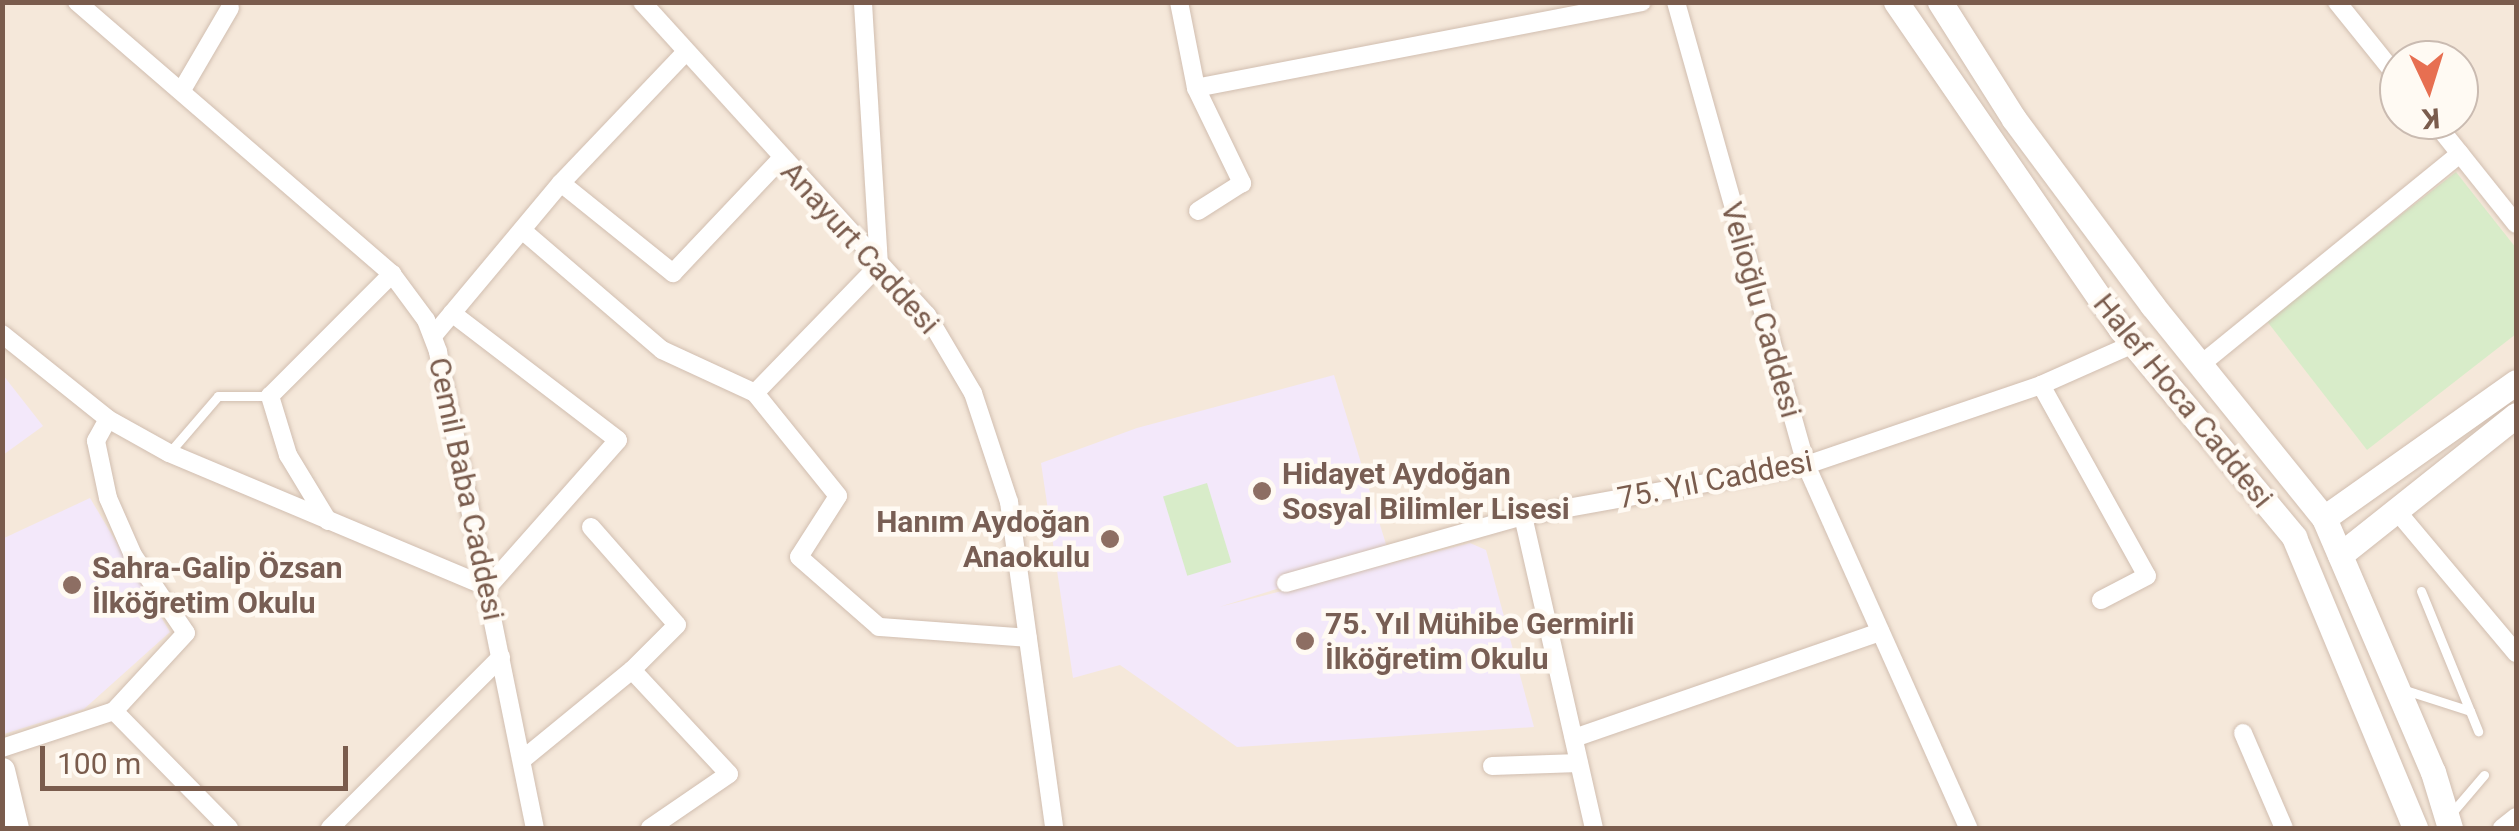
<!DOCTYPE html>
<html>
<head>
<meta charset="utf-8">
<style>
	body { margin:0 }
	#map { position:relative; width:2519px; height:831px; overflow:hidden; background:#fdf6ec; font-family:Roboto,sans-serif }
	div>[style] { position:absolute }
	.residential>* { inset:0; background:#f5e8da }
	.education>* { inset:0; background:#f3e8fa }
	.green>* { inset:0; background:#d8ecc9; transform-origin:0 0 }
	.roads { filter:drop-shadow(0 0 2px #d1beb0) drop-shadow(0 0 2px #d1beb0) }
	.lane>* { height:9px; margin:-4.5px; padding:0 4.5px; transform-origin:4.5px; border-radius:4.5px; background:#fff }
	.street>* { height:18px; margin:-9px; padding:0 9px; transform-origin:9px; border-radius:9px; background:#fff }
	.secondary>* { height:25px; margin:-12.5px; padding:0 12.5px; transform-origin:12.5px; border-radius:12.5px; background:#fff }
	.dots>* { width:28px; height:28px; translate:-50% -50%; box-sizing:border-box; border:5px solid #fffaf3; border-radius:50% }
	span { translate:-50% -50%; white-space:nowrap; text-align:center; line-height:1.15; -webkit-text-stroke:9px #fffaf3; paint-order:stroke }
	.street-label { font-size:30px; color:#7a5c4d }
	.education-label { font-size:30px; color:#785e54; font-weight:700 }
	.left { translate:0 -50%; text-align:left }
	.right { translate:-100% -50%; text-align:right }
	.frame { position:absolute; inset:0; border:5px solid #7a5c4d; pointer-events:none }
	.north { position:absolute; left:2379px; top:40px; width:100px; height:100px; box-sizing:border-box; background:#fffaf3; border:2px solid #cabbb1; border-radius:50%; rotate:176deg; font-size:28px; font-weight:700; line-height:40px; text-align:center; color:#7a5c4d }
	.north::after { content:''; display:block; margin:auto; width:35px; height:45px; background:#e76f51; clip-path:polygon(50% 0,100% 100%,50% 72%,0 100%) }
	.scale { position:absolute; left:40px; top:746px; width:308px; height:45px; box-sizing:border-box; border:5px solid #7a5c4d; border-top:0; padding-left:12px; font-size:30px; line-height:35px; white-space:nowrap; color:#7a5c4d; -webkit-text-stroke:8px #fffaf3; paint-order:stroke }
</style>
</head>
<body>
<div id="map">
	<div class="residential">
		<i style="clip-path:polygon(evenodd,2px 3px,2516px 3px,2516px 828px,3px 828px,2px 3px,2399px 60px,2459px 60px,2459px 120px,2399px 120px,2399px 60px)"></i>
	</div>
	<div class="education">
		<i style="clip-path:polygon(3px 375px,43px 426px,3px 455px,2px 455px)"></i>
		<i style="clip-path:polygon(1334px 375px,1389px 554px,1219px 607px,1470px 543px,1486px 550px,1534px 727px,1237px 747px,1120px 665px,1073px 678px,1041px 463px,1137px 428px)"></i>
		<i style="clip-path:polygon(90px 498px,170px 632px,84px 709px,4px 734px,2px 539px)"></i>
	</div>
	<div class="green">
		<i style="clip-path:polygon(2456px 172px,2516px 248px,2516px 334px,2367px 450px,2266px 320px)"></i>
		<i style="left:1207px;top:483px;width:83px;height:46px;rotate:73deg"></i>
	</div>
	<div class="roads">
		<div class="lane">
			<i style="left:169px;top:453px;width:75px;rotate:-49.3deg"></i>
			<i style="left:218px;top:396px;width:52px"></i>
			<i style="left:2421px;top:591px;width:130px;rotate:67.8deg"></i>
			<i style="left:2402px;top:689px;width:71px;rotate:17.9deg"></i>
			<i style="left:2470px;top:711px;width:22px;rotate:68deg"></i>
			<i style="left:2449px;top:816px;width:54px;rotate:-49.5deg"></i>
		</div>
		<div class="street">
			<i style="left:77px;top:2px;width:416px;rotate:40.8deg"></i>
			<i style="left:392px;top:274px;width:57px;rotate:53.5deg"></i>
			<i style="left:426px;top:320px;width:34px;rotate:69deg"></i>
			<i style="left:438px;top:352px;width:486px;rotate:78.5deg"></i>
			<i style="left:642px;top:2px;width:423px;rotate:47.7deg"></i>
			<i style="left:927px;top:315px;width:91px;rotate:59.5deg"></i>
			<i style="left:973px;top:393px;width:115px;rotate:71.7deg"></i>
			<i style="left:1009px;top:502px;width:329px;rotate:82.1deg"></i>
			<i style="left:1179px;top:2px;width:88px;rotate:78.8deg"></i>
			<i style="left:1196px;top:88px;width:106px;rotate:64.2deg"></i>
			<i style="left:1242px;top:183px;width:52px;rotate:147.5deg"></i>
			<i style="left:1676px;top:2px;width:481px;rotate:74.3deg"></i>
			<i style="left:1806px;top:465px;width:398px;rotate:65.9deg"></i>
			<i style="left:2337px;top:2px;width:99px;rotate:51.2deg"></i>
			<i style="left:1196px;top:88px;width:454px;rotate:-10.9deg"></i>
			<i style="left:182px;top:90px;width:95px;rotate:-59.7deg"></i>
			<i style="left:2433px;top:120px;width:133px;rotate:51.4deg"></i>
			<i style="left:561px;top:183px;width:144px;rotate:38.8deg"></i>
			<i style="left:673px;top:273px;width:156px;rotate:-46.6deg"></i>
			<i style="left:522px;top:230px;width:184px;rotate:40.6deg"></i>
			<i style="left:662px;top:350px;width:102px;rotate:24.8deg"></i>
			<i style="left:755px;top:393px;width:132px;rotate:51.1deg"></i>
			<i style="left:838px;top:496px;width:72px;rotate:122.6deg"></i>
			<i style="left:799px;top:557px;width:106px;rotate:41.2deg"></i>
			<i style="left:879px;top:627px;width:149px;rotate:4.2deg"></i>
			<i style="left:2px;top:334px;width:136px;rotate:38.7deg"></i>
			<i style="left:108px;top:419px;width:70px;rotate:29.1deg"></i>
			<i style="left:169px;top:453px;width:346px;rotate:22.8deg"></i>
			<i style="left:488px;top:587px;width:196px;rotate:-48.5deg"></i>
			<i style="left:618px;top:440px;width:209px;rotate:-142.6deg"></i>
			<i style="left:433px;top:336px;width:199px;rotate:-50.1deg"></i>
			<i style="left:561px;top:183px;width:180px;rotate:-46.4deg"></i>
			<i style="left:2200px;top:365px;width:335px;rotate:-39.1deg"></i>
			<i style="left:2041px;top:385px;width:218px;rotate:61deg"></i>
			<i style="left:2147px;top:576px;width:52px;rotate:152.4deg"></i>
			<i style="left:755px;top:393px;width:178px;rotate:-45.9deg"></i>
			<i style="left:879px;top:265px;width:263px;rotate:-93.5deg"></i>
			<i style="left:108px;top:419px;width:25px;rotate:119deg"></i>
			<i style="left:96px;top:441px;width:58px;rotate:78.1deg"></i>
			<i style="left:108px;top:498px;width:62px;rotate:66.3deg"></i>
			<i style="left:133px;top:555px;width:94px;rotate:55.8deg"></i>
			<i style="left:186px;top:633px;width:106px;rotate:132.7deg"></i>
			<i style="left:114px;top:711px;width:164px;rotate:45.5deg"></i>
			<i style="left:2396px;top:510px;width:187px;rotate:50deg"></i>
			<i style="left:1523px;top:516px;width:320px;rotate:77.2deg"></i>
			<i style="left:328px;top:521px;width:77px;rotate:-121.2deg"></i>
			<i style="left:288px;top:455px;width:62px;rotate:-107deg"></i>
			<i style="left:270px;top:396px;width:173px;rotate:-45deg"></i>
			<i style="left:591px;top:527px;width:130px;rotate:48.7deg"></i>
			<i style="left:677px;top:625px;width:64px;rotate:135deg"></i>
			<i style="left:1286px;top:583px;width:246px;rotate:-15.8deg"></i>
			<i style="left:1523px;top:516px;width:288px;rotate:-10.2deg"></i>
			<i style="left:1806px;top:465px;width:248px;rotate:-18.8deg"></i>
			<i style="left:2041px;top:385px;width:101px;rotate:-24deg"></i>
			<i style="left:2243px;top:733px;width:103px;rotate:66.7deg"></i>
			<i style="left:1574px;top:738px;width:324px;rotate:-19.1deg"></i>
			<i style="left:2px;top:748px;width:118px;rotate:-18.3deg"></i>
			<i style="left:522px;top:760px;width:142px;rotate:-39.3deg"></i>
			<i style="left:632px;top:670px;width:142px;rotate:47deg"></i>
			<i style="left:729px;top:774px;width:96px;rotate:145.6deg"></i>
			<i style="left:1492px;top:766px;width:87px;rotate:-2deg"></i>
			<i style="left:330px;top:828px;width:242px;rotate:-45deg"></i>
			<i style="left:2502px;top:828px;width:18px;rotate:-38deg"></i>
		</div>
		<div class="secondary">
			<i style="left:1896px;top:2px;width:397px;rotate:55.5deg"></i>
			<i style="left:2121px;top:329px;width:271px;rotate:50.2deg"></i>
			<i style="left:2294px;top:537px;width:315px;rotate:67.4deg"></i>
			<i style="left:1940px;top:2px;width:138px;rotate:57.7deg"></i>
			<i style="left:2014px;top:119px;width:232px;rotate:53.4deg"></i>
			<i style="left:2152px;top:305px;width:274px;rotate:51.1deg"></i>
			<i style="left:2324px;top:518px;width:276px;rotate:66.8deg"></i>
			<i style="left:2433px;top:772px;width:59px;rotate:73.1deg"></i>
			<i style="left:2324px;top:518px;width:235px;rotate:-35.3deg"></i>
			<i style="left:2340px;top:555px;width:225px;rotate:-38.5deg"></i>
			<i style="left:2px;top:770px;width:60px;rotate:76.4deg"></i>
		</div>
	</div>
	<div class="dots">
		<i style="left:1262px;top:491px;background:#8d6e63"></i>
		<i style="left:1110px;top:539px;background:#8d6e63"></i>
		<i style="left:72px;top:585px;background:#8d6e63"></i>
		<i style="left:1305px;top:641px;background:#8d6e63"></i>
	</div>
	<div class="street-label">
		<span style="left:860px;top:248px;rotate:48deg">Anayurt Caddesi</span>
		<span style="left:1761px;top:310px;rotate:74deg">Velioğlu Caddesi</span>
		<span style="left:2183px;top:401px;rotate:51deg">Halef Hoca Caddesi</span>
		<span style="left:1715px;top:480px;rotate:-11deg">75. Yıl Caddesi</span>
		<span style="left:466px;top:489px;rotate:78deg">Cemil Baba Caddesi</span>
	</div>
	<div class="education-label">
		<span class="left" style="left:1282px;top:491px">Hidayet Aydoğan<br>Sosyal Bilimler Lisesi</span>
		<span class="right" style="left:1090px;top:539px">Hanım Aydoğan<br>Anaokulu</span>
		<span class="left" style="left:92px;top:585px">Sahra-Galip Özsan<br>İlköğretim Okulu</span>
		<span class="left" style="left:1325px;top:641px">75. Yıl Mühibe Germirli<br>İlköğretim Okulu</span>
	</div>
	<div class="frame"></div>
	<div class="north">K</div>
	<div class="scale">100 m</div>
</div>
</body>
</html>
